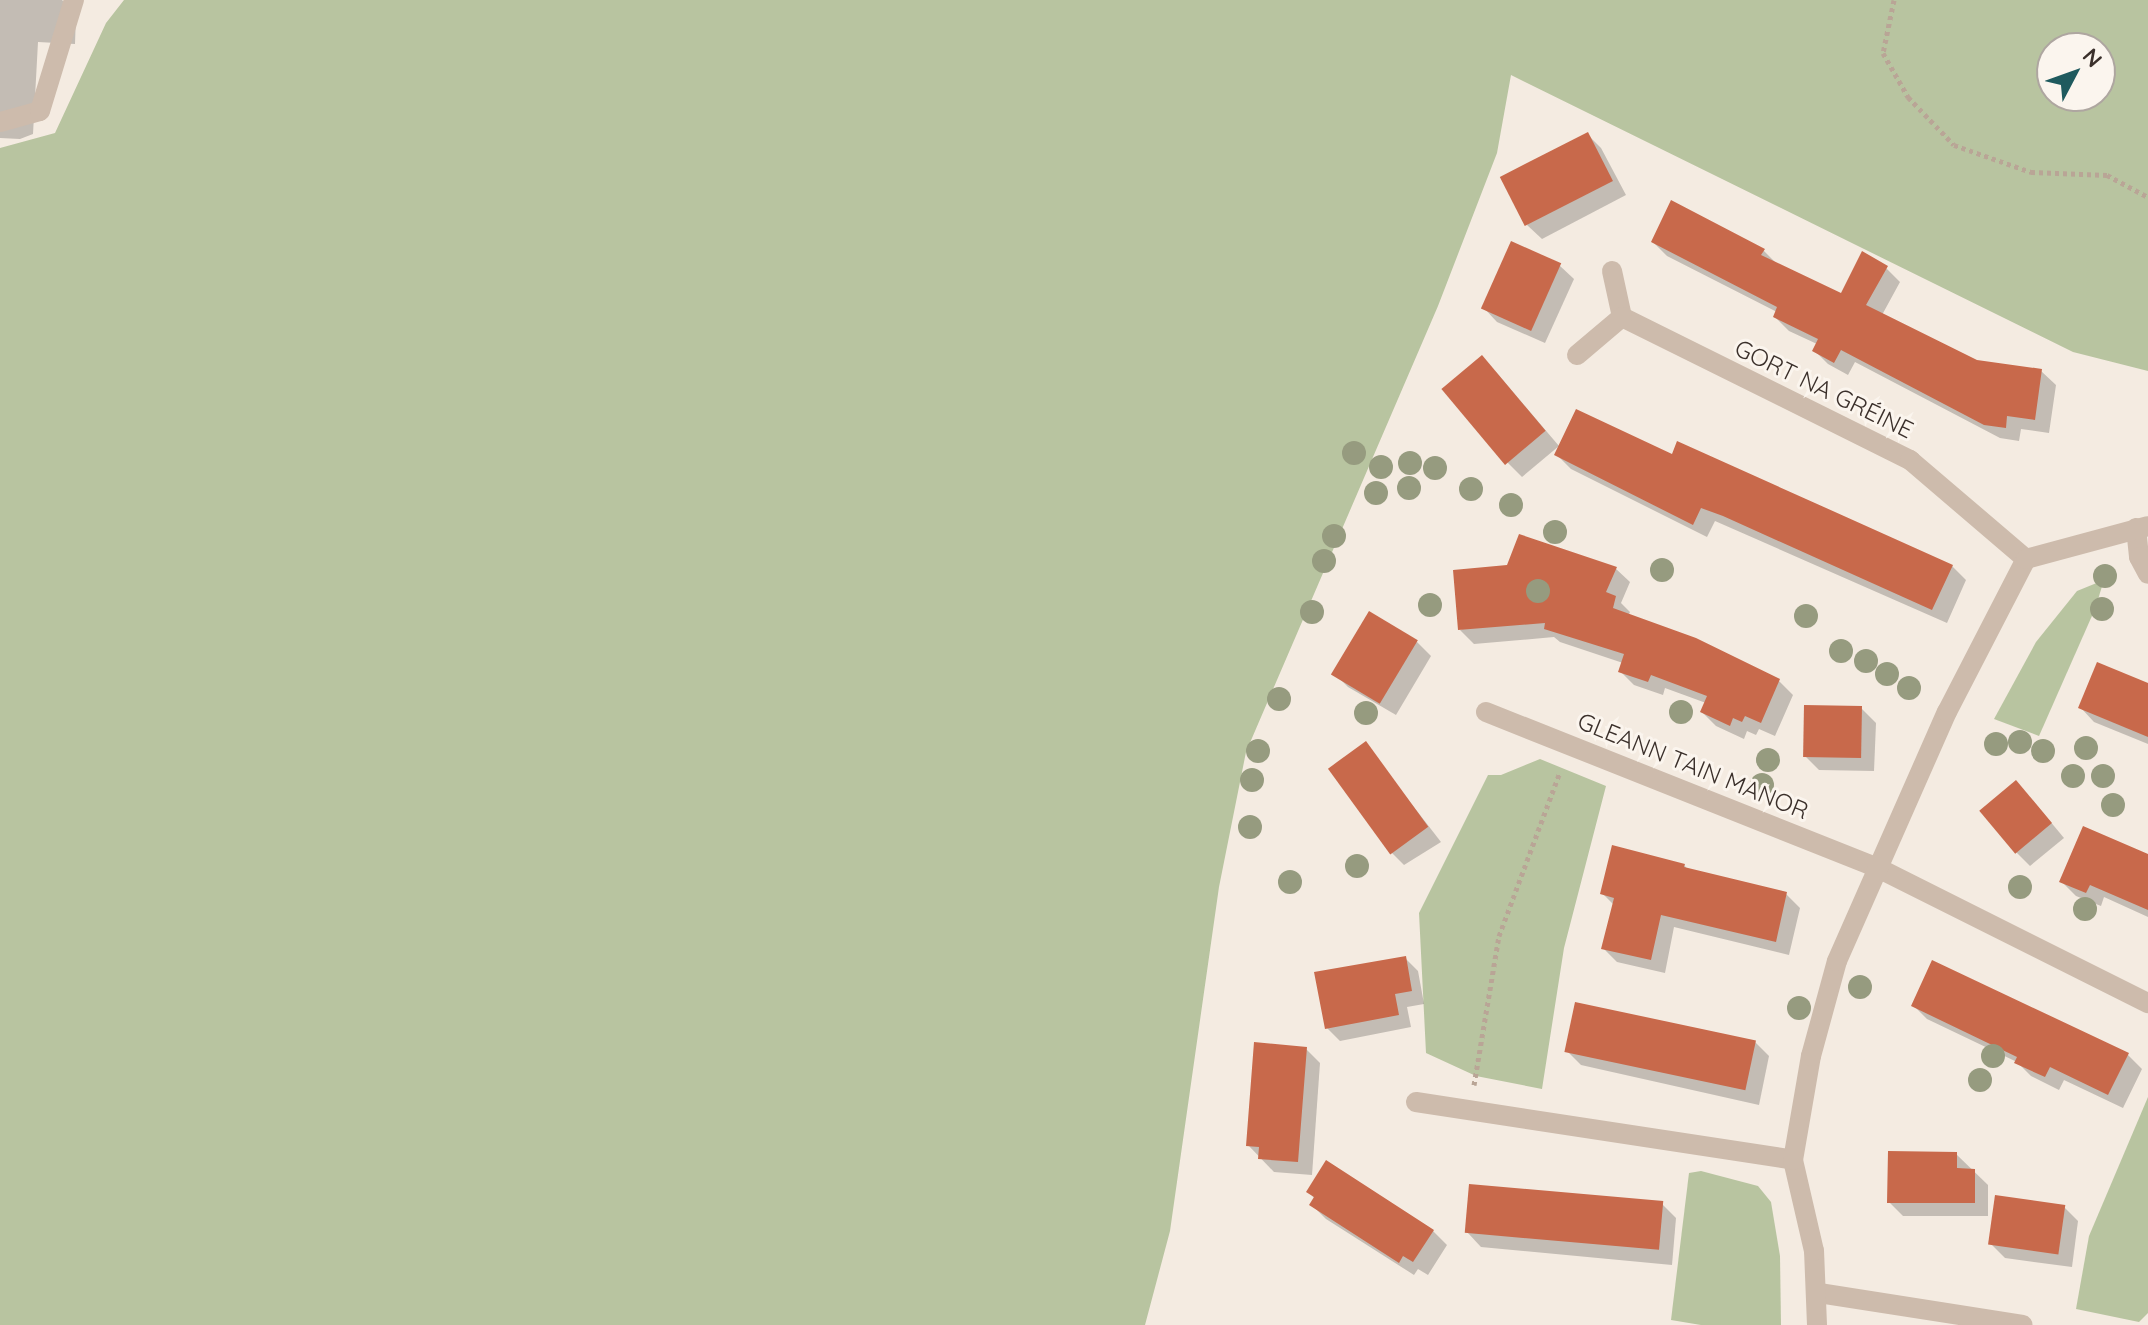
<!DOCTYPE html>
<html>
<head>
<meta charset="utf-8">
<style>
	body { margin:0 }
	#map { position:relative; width:2148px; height:1325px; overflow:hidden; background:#f4ebe1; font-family:Quicksand,sans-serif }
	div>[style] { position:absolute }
	.green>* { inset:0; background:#b8c4a0 }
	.shadow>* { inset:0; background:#0003 }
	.building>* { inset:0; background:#c8694b; transform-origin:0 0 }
	.path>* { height:5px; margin-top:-2.5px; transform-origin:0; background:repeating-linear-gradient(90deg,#b9a596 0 4px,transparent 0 8px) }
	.minor>* { height:20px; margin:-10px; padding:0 10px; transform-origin:10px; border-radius:10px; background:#cdbbac }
	.trees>* { width:24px; height:24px; margin:-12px; border-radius:50%; background:#969b7f }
	span { translate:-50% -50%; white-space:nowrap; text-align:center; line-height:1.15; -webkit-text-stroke:6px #fbf5ee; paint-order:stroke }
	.street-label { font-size:24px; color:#3b302b }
	.north { position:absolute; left:2036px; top:32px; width:80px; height:80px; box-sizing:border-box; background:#fbf5ee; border:2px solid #aea6a0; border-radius:50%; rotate:49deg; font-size:22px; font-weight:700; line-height:32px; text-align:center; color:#3b302b }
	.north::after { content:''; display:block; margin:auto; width:28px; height:36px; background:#1f5a5e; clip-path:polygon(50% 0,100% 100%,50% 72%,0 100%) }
</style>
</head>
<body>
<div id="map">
	<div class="green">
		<i style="clip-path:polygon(evenodd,124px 0,2148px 0,2148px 371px,2073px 352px,1511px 75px,1497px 153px,1438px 306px,1246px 752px,1219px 887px,1170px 1231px,1145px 1325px,0 1325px,0 148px,55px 133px,106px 23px,124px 0,2052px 48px,2100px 48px,2100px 96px,2052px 96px,2052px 48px)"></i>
		<i style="clip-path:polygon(2104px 580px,2095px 609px,2039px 736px,1994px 719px,2036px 642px,2077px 591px)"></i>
		<i style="clip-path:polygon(1540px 759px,1606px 786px,1564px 948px,1542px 1089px,1476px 1076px,1426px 1053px,1419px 913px,1488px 775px,1501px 775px)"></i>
		<i style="clip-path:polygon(2148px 1097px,2148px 1313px,2139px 1322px,2076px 1309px,2089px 1236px)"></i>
		<i style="clip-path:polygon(1701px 1171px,1758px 1186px,1771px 1202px,1780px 1256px,1781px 1325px,1701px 1325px,1671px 1320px,1689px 1173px)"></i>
	</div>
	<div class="shadow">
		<i style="clip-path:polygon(0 0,62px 0,76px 14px,75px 44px,38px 42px,33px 134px,20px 139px,0 138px)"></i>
		<i style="clip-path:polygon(1587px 134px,1601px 148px,1626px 195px,1542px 239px,1527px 225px)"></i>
		<i style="clip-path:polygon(1653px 242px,1763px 250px,1778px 265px,1842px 296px,1886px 268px,1900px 282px,1882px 315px,1977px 362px,2041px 371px,2056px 385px,2049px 433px,2021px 429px,2019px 441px,2000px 438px,1855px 362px,1848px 375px,1828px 364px,1814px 350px,1817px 344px,1789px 331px,1775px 317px,1777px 312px,1667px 256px)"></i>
		<i style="clip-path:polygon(1559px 265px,1574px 279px,1545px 343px,1497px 322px,1483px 307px)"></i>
		<i style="clip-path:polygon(1496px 372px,1559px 446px,1522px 477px,1508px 463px)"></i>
		<i style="clip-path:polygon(1557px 455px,1952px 566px,1966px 580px,1947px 623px,1715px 521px,1707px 537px,1571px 469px)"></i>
		<i style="clip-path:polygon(1615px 568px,1630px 582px,1621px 603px,1630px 612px,1628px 616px,1695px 640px,1779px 681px,1793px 695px,1775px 736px,1759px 729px,1756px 735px,1747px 731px,1744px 739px,1716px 726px,1702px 712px,1706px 703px,1665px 688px,1663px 695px,1634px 685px,1620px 671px,1623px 663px,1560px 642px,1554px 637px,1474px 644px,1460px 630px)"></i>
		<i style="clip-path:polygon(1417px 642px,1431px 656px,1396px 715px,1348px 687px,1334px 673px)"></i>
		<i style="clip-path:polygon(2148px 685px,2148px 744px,2094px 722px,2081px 708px)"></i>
		<i style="clip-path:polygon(1861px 708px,1876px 723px,1874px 771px,1819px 770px,1805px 756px)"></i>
		<i style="clip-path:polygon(1365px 744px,1441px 842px,1404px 865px,1390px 851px)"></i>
		<i style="clip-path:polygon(2030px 797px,2064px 838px,2030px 866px,2016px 852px)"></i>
		<i style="clip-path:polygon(2148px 861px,2148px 917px,2104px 897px,2101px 906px,2076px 896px,2061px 881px)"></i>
		<i style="clip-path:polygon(1684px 865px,1689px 871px,1786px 894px,1800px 908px,1789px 955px,1674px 927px,1665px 973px,1617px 962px,1603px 948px,1614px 905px,1602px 893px)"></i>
		<i style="clip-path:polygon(1405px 958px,1418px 971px,1424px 1004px,1407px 1007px,1411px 1027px,1340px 1041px,1327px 1028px)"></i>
		<i style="clip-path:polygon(1933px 963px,2128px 1055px,2142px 1069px,2123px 1108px,2064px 1080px,2059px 1090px,2031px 1076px,2017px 1062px,1927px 1019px,1913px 1005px)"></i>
		<i style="clip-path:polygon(1755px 1042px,1769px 1056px,1759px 1105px,1581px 1065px,1567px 1051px)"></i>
		<i style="clip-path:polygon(1306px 1049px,1320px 1063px,1312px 1175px,1274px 1172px,1248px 1145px)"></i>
		<i style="clip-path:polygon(1956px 1154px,1988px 1185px,1988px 1216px,1903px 1216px,1889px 1202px)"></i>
		<i style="clip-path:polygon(1308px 1191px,1433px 1231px,1447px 1245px,1428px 1275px,1418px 1269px,1414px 1275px,1326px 1219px,1312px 1205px,1315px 1199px)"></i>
		<i style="clip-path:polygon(1662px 1204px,1676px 1218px,1672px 1265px,1481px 1247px,1467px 1232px)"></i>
		<i style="clip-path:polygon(2064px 1207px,2078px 1221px,2072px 1267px,2005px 1258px,1991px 1244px)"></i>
	</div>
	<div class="building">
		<i style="left:1588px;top:132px;width:55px;height:99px;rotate:63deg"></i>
		<i style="clip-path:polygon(1671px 200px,1765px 249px,1761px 255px,1841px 293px,1862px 251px,1888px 266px,1866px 305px,1977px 360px,2042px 369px,2035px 420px,2007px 416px,2006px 428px,1984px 425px,1841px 350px,1834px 363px,1812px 351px,1818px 339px,1773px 317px,1777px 307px,1651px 242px)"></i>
		<i style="left:1511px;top:241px;width:55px;height:74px;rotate:24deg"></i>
		<i style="left:1482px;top:355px;width:99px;height:53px;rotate:50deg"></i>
		<i style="clip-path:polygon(1576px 409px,1672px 454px,1677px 441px,1953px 565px,1932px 610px,1723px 516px,1701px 508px,1693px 525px,1554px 455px)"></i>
		<i style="clip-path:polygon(1519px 534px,1617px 567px,1606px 592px,1616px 596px,1613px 608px,1696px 638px,1780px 679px,1761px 723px,1745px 716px,1742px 722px,1733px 718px,1730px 726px,1700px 712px,1707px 696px,1651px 675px,1648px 682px,1618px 672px,1624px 654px,1544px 629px,1545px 623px,1458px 630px,1453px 570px,1507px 565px)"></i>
		<i style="left:1369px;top:611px;width:57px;height:74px;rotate:31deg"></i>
		<i style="clip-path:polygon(2097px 662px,2148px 683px,2148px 737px,2078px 708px)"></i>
		<i style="left:1804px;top:705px;width:58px;height:52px;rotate:1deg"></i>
		<i style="left:1366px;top:741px;width:106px;height:47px;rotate:54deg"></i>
		<i style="left:2016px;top:780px;width:56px;height:48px;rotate:50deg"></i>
		<i style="clip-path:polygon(2083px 826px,2148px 854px,2148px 910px,2090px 885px,2086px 893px,2059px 882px)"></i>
		<i style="clip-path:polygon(1612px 845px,1685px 864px,1684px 867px,1787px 892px,1776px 942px,1661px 915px,1651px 960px,1601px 949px,1614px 898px,1600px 894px)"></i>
		<i style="clip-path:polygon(1406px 956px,1412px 991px,1395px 994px,1399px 1015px,1325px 1029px,1314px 972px)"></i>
		<i style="clip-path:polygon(1932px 960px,2129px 1053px,2108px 1095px,2050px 1067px,2045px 1077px,2014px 1063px,2017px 1057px,1911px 1006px)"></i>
		<i style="left:1575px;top:1002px;width:185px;height:51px;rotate:12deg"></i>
		<i style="clip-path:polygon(1254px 1042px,1307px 1047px,1298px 1162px,1258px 1159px,1259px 1147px,1246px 1146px)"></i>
		<i style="clip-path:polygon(1888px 1151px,1957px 1152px,1957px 1168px,1975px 1169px,1975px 1203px,1887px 1203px)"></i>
		<i style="clip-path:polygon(1326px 1160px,1434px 1230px,1413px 1262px,1403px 1256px,1399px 1263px,1309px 1205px,1314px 1197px,1306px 1192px)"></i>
		<i style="left:1469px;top:1184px;width:195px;height:49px;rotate:5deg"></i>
		<i style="left:1995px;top:1195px;width:71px;height:50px;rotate:8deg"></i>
	</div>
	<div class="path">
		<i style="left:1894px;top:0;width:54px;rotate:101.7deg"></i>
		<i style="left:1883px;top:53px;width:51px;rotate:60.4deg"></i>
		<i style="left:1908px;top:97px;width:66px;rotate:46.2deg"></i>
		<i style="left:1954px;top:145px;width:82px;rotate:19.3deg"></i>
		<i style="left:2031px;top:172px;width:76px;rotate:2.3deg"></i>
		<i style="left:2107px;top:175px;width:47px;rotate:28.2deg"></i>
		<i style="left:1474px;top:1085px;width:151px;rotate:-80.5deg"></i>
		<i style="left:1499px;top:936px;width:175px;rotate:-69.6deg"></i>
	</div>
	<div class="minor">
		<i style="left:0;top:122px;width:41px;rotate:-15.4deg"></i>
		<i style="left:40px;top:111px;width:116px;rotate:-73deg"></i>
		<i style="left:1612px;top:271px;width:47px;rotate:77.7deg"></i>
		<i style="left:1622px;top:317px;width:322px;rotate:26.4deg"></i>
		<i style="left:1910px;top:460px;width:153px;rotate:40.5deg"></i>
		<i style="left:1577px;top:355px;width:59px;rotate:-40.2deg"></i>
		<i style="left:2136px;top:528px;width:29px;rotate:84deg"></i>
		<i style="left:2139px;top:557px;width:19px;rotate:62deg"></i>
		<i style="left:1486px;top:712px;width:424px;rotate:21.7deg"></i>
		<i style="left:1880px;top:869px;width:300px;rotate:26.6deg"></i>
		<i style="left:1416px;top:1102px;width:381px;rotate:8.7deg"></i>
		<i style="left:1819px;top:1293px;width:206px;rotate:8.9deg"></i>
		<i style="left:1817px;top:1325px;width:74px;rotate:-92.3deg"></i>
		<i style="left:1814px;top:1251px;width:93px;rotate:-103deg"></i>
		<i style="left:1793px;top:1160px;width:106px;rotate:-80.2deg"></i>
		<i style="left:1811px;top:1056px;width:98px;rotate:-74.7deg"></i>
		<i style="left:1837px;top:961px;width:272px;rotate:-66.2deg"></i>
		<i style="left:1947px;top:712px;width:172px;rotate:-62.7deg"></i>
		<i style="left:2026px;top:559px;width:126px;rotate:-15.1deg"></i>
	</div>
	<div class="trees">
		<i style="left:1354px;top:453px"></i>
		<i style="left:1410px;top:463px"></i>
		<i style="left:1381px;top:467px"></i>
		<i style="left:1435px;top:468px"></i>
		<i style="left:1409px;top:488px"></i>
		<i style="left:1471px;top:489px"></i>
		<i style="left:1376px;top:493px"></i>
		<i style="left:1511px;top:505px"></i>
		<i style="left:1555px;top:532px"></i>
		<i style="left:1334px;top:536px"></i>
		<i style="left:1324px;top:561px"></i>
		<i style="left:1662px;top:570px"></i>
		<i style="left:2105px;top:576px"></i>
		<i style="left:1538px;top:591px"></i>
		<i style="left:1430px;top:605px"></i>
		<i style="left:2102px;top:609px"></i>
		<i style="left:1312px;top:612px"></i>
		<i style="left:1806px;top:616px"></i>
		<i style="left:1841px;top:651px"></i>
		<i style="left:1866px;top:661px"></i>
		<i style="left:1887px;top:674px"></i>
		<i style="left:1909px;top:688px"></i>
		<i style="left:1279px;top:699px"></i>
		<i style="left:1681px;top:712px"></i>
		<i style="left:1366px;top:713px"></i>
		<i style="left:2020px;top:742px"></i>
		<i style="left:1996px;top:744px"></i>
		<i style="left:2086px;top:748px"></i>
		<i style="left:1258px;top:751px"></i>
		<i style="left:2043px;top:751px"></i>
		<i style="left:1768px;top:760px"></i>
		<i style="left:2073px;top:776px"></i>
		<i style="left:2103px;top:776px"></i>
		<i style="left:1252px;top:780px"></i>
		<i style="left:1762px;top:785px"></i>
		<i style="left:2113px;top:805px"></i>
		<i style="left:1250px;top:827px"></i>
		<i style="left:1357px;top:866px"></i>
		<i style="left:1290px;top:882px"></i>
		<i style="left:2020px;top:887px"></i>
		<i style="left:2085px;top:909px"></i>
		<i style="left:1860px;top:987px"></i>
		<i style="left:1799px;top:1008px"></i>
		<i style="left:1993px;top:1056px"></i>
		<i style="left:1980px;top:1080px"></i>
	</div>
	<div class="street-label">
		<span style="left:1824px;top:389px;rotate:26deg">GORT NA GRÉINE</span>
		<span style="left:1693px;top:766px;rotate:22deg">GLEANN TAIN MANOR</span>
	</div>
	<div class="north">N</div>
</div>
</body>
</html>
